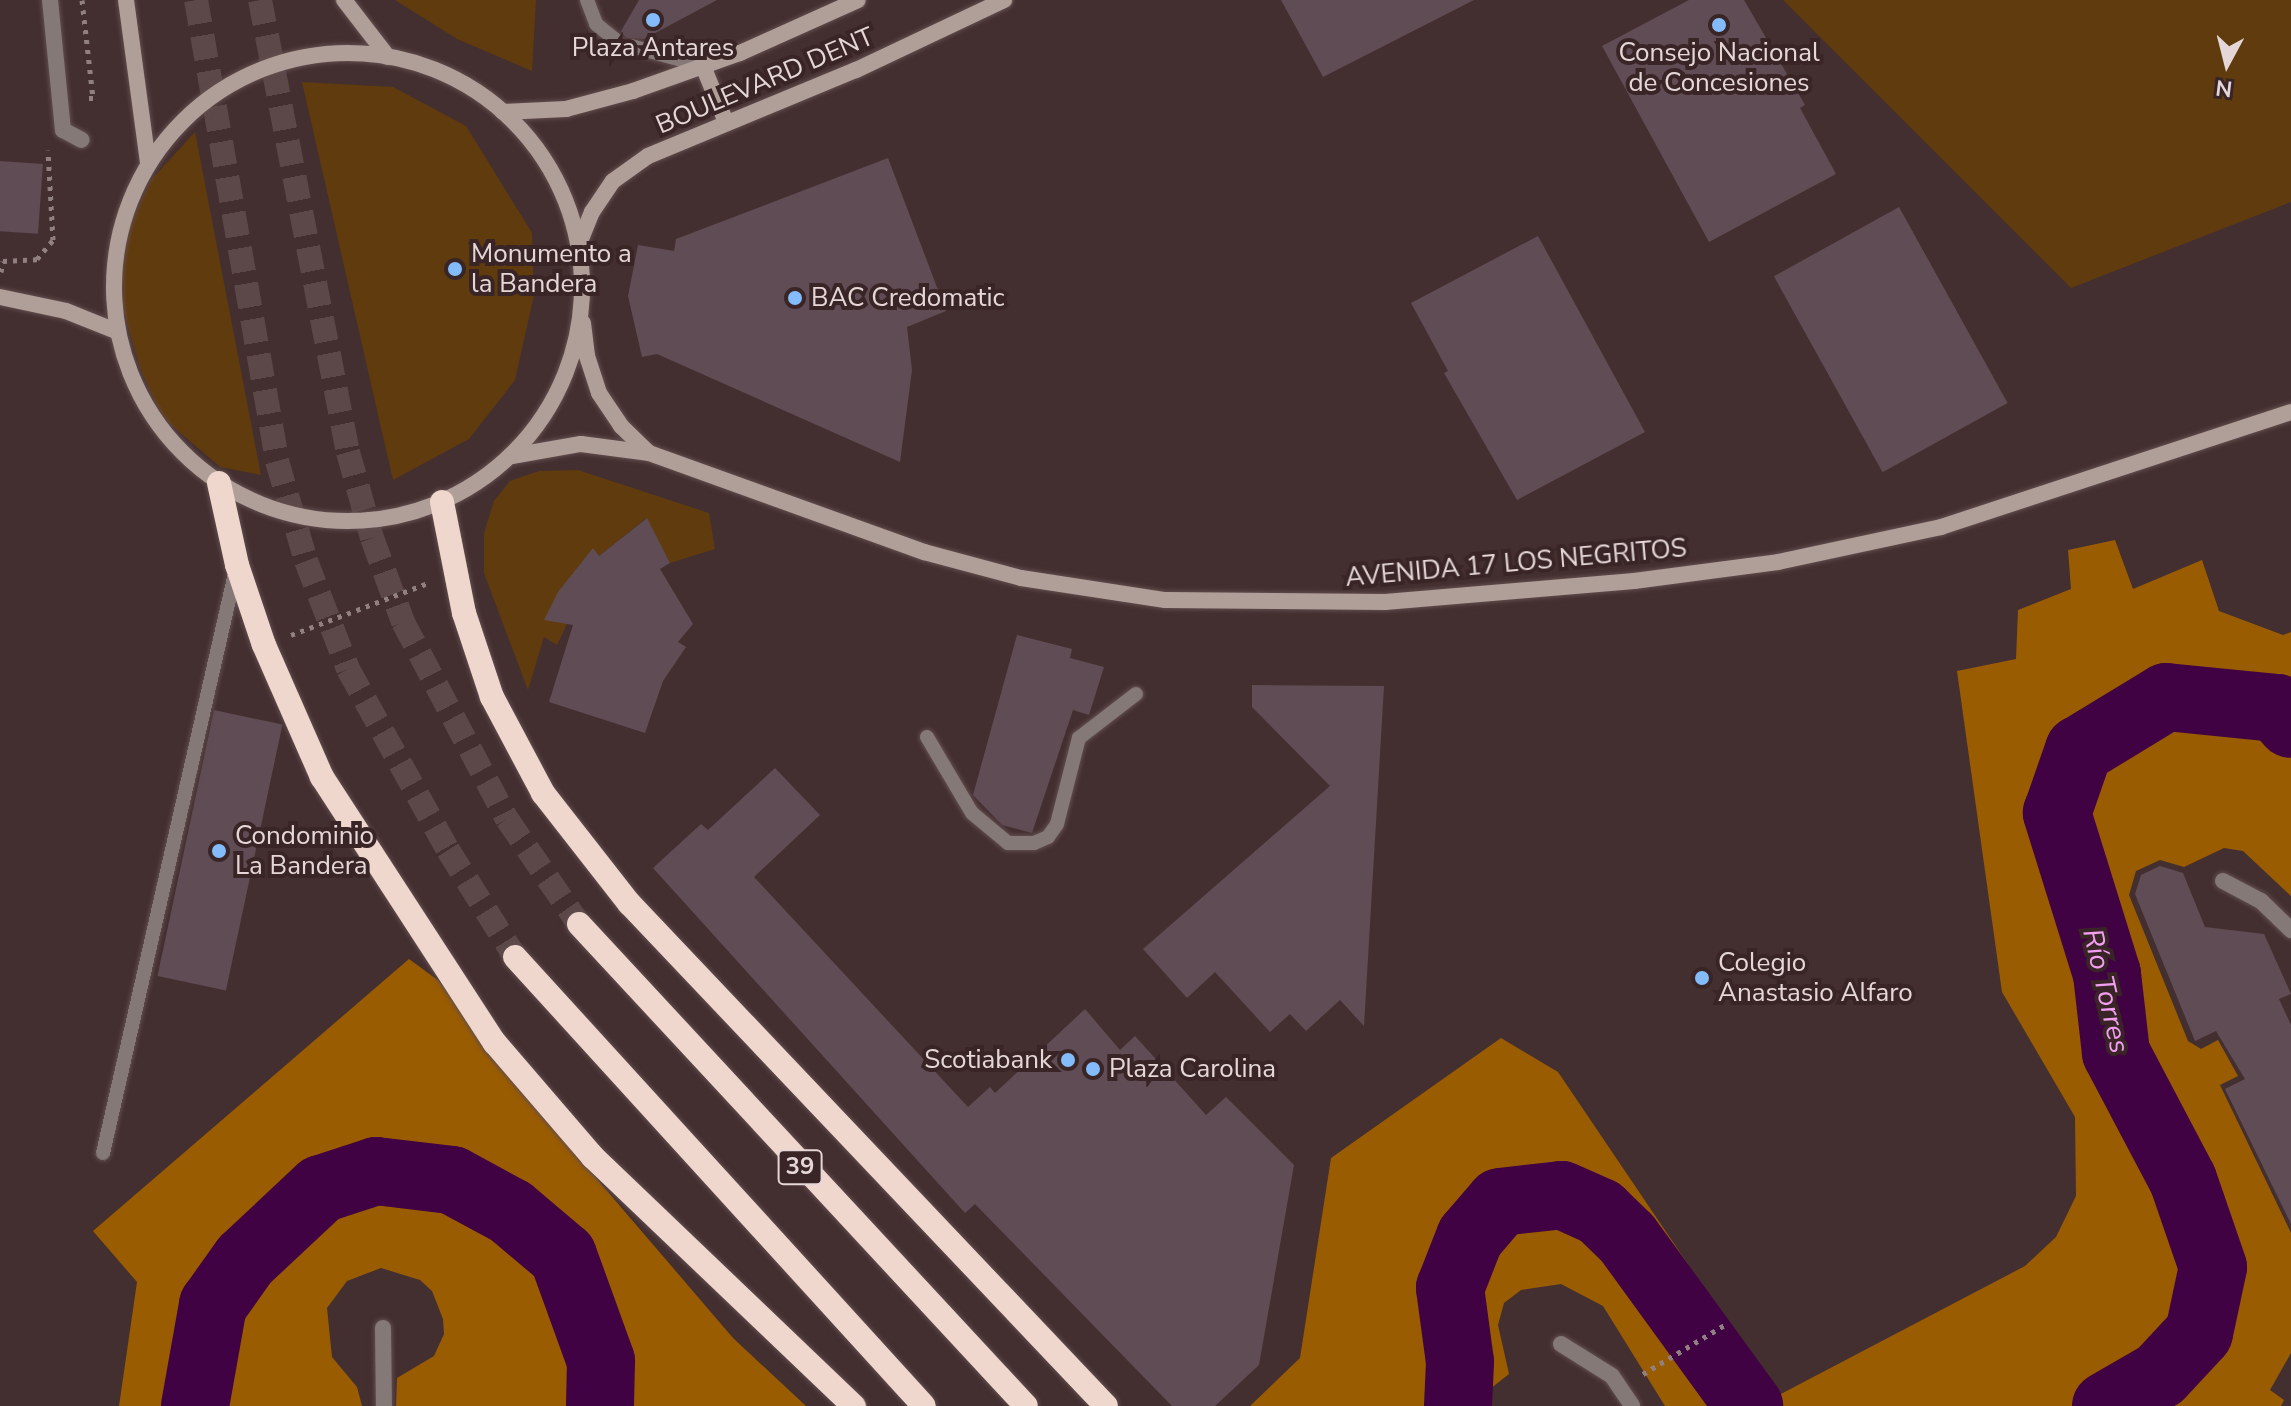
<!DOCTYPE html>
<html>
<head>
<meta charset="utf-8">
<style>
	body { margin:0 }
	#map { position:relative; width:2291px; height:1406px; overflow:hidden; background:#442f30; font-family:"Nunito Sans",sans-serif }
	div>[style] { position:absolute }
	.green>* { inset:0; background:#603b0e }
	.forest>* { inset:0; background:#9a5c00 }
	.river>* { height:68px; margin:-34px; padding:0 34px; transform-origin:34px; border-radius:34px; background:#410243 }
	.building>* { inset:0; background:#604c54; transform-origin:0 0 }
	.highway-tunnel>* { height:24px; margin-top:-12px; transform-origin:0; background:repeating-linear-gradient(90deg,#5c4849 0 24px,transparent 0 36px) }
	.path>* { height:5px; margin-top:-2.5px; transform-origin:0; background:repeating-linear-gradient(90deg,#918081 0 4px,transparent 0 10px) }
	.roads { filter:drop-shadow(0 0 2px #614d4e) drop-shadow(0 0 2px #614d4e) }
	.lane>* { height:14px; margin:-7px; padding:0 7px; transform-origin:7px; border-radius:7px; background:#847976 }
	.street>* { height:16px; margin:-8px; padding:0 8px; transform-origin:8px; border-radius:8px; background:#847976 }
	.secondary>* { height:16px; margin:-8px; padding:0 8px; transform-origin:8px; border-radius:8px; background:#b09f99 }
	.secondary>.ring { margin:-8px; padding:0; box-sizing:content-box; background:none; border:16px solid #b09f99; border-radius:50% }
	.highway>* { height:24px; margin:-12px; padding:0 12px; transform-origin:12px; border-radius:12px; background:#f0d7ce }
	.dots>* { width:22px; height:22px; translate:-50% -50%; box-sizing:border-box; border:4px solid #392526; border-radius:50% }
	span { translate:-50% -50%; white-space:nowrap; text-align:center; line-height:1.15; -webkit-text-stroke:8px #392526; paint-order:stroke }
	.shield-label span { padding:2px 6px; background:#392526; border:2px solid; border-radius:6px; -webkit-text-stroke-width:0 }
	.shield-label { font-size:24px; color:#e5d7d8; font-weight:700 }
	.poi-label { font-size:26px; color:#e5d7d8 }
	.left { translate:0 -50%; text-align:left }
	.right { translate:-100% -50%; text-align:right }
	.street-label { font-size:26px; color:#e5d7d8 }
	.water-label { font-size:28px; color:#f39df3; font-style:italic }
	.north { position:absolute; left:2187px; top:24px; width:80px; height:80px; -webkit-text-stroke:6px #392526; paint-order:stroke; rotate:187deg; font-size:22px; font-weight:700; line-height:32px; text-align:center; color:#e5d7d8 }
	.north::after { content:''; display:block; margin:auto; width:28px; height:36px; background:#e5d7d8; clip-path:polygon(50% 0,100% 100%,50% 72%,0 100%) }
</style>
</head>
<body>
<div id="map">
	<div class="green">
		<i style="clip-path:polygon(395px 0,536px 0,532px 71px,457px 39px)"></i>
		<i style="clip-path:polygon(1783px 0,2291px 0,2291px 202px,2071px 288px)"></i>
		<i style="clip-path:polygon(302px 82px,393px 87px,466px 126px,532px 233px,534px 295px,515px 380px,469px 439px,393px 480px)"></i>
		<i style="clip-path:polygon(195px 132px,261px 475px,220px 467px,162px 417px,140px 368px,119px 295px,126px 233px,151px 180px)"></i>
		<i style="clip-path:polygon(578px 470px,709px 513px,715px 549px,670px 563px,646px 518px,599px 556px,557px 645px,544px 637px,528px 690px,484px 573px,484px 533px,494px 501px,510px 481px,539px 471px)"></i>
	</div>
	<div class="forest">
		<i style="clip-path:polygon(2115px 540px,2133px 589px,2202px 560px,2219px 611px,2283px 635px,2291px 632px,2291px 896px,2243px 851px,2224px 848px,2184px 867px,2160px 860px,2136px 871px,2129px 895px,2188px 1041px,2201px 1049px,2218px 1040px,2238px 1076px,2220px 1085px,2291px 1233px,2291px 1353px,2270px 1390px,2284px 1400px,2281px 1406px,1665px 1406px,1603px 1306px,1561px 1284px,1521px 1290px,1504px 1303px,1498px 1325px,1509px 1374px,1481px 1396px,1488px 1406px,1250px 1406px,1300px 1358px,1331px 1158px,1501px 1038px,1558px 1072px,1777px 1396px,2025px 1266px,2056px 1237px,2076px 1196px,2075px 1117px,2002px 992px,1957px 671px,2016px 659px,2018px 610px,2071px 589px,2068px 550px)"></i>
		<i style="clip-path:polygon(409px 959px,439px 981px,501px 1067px,733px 1338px,806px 1406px,396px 1406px,397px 1378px,434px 1356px,444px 1334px,443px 1319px,432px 1291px,420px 1280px,381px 1268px,347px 1281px,327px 1308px,332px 1357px,357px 1387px,362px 1406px,119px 1406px,137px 1282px,93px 1231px)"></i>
	</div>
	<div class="river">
		<i style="left:195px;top:1406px;width:103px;rotate:-79.9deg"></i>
		<i style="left:213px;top:1305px;width:55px;rotate:-54.6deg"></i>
		<i style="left:245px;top:1260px;width:104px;rotate:-43.1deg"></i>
		<i style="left:321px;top:1189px;width:58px;rotate:-18.1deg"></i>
		<i style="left:376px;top:1171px;width:77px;rotate:6.8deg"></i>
		<i style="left:452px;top:1180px;width:67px;rotate:28.5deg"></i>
		<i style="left:511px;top:1212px;width:68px;rotate:40.2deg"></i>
		<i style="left:563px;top:1256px;width:112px;rotate:70.1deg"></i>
		<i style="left:601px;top:1361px;width:45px;rotate:91.3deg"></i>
		<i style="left:1458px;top:1406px;width:44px;rotate:-87.4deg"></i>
		<i style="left:1460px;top:1362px;width:75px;rotate:-97.7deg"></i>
		<i style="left:1450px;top:1288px;width:55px;rotate:-68.6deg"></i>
		<i style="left:1470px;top:1237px;width:46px;rotate:-49.4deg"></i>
		<i style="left:1500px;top:1202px;width:62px;rotate:-6.4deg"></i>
		<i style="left:1562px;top:1195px;width:42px;rotate:24.1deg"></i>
		<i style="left:1600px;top:1212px;width:37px;rotate:44deg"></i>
		<i style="left:1627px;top:1238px;width:208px;rotate:54deg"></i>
		<i style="left:2106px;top:1406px;width:62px;rotate:-29.9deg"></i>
		<i style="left:2160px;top:1375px;width:57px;rotate:-47.1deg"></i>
		<i style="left:2199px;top:1333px;width:67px;rotate:-78deg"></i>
		<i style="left:2213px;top:1267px;width:92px;rotate:-109deg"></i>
		<i style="left:2183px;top:1180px;width:144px;rotate:-117.8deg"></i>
		<i style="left:2116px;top:1053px;width:80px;rotate:-96.5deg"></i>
		<i style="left:2107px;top:974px;width:169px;rotate:-107.3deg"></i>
		<i style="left:2057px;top:813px;width:67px;rotate:-70.8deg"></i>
		<i style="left:2079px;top:750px;width:102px;rotate:-31.3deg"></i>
		<i style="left:2166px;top:697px;width:112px;rotate:5.7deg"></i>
		<i style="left:2277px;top:708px;width:21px;rotate:49deg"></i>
	</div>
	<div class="building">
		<i style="clip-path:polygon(639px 0,717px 0,644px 39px,626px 38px,621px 31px)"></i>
		<i style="clip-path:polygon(1281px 0,1474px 0,1323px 77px)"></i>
		<i style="clip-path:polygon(1689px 0,1744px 0,1805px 105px,1800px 108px,1836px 174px,1709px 242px,1602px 46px)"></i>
		<i style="clip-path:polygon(888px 158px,946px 311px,907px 327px,912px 370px,900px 462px,657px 354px,642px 357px,628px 296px,638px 245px,674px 251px,676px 239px)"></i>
		<i style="left:0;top:161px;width:43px;height:70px;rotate:4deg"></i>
		<i style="left:1899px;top:207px;width:224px;height:143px;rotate:61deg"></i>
		<i style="clip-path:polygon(1538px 236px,1645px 432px,1517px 500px,1444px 373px,1448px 371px,1411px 303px)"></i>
		<i style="clip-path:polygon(647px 518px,670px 563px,660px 569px,693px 624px,678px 642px,686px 647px,663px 681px,645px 733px,549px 702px,573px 625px,544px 620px,558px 592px,593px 548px,599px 556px)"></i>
		<i style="clip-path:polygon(1017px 635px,1072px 649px,1070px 658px,1104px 667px,1089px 715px,1073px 710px,1032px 833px,1002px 825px,973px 795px)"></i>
		<i style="clip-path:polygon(1252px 685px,1384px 686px,1364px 1026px,1340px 1000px,1306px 1031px,1290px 1014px,1270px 1032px,1215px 972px,1187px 998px,1143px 949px,1330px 786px,1252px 707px)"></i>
		<i style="left:214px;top:710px;width:70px;height:272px;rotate:12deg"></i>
		<i style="clip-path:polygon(775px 768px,820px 815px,754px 877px,968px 1107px,990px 1087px,995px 1093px,1085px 1009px,1120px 1050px,1135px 1036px,1206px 1115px,1226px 1097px,1294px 1165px,1259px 1365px,1215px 1406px,1172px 1406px,975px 1204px,965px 1213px,653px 868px,701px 824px,708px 830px)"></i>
		<i style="clip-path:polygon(2160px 866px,2183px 873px,2205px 927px,2264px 934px,2291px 994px,2279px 999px,2291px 1025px,2291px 1224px,2225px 1089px,2245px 1079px,2216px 1031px,2195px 1041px,2135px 894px,2141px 875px)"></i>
	</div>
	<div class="highway-tunnel">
		<i style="left:196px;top:0;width:468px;rotate:80deg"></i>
		<i style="left:277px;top:461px;width:104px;rotate:73.8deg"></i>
		<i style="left:306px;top:561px;width:116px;rotate:68.7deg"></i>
		<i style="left:348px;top:669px;width:207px;rotate:61.1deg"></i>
		<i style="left:448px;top:850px;width:126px;rotate:57.9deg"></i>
		<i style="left:260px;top:0;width:460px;rotate:79deg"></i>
		<i style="left:348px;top:452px;width:89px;rotate:74.4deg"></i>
		<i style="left:372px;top:538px;width:90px;rotate:69.7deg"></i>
		<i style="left:403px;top:622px;width:223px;rotate:62.2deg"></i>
		<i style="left:507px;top:819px;width:127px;rotate:55.6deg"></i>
	</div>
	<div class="path">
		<i style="left:82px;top:0;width:99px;rotate:83.6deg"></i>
		<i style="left:93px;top:98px;width:6px;rotate:180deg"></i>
		<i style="left:1px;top:272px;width:11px;rotate:-80deg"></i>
		<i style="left:3px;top:261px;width:34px;rotate:-3deg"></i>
		<i style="left:37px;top:259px;width:25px;rotate:-50deg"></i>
		<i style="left:53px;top:240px;width:90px;rotate:-93.2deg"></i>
		<i style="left:291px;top:635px;width:147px;rotate:-20.8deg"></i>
		<i style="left:1643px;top:1374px;width:99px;rotate:-31deg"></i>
	</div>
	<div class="roads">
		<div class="lane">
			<i style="left:587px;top:0;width:26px;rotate:69deg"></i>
			<i style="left:596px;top:24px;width:26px;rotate:39deg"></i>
			<i style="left:631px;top:46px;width:75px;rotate:15.5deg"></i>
			<i style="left:927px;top:737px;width:88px;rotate:59.4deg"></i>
			<i style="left:972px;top:813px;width:47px;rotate:39.8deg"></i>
			<i style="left:1008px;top:843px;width:26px"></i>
			<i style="left:1034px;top:843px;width:15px;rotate:-23deg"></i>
			<i style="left:1048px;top:837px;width:16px;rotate:-55deg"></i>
			<i style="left:1057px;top:824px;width:89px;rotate:-75.7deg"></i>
			<i style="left:1079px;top:738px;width:72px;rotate:-37.7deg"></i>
			<i style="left:103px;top:1153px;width:599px;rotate:-77.17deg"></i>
		</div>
		<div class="street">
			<i style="left:50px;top:0;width:131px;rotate:84.3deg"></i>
			<i style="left:63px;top:130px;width:21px;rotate:28deg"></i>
			<i style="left:2223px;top:881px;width:43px;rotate:27.8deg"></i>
			<i style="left:2261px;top:901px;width:42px;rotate:44deg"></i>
			<i style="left:383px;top:1328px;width:78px;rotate:89.3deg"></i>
			<i style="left:1561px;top:1344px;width:60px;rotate:32.1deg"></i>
			<i style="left:1612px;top:1376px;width:36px;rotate:56deg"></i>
		</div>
		<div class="secondary">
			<i style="left:126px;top:0;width:164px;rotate:82.3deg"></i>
			<i style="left:344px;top:0;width:72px;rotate:52.3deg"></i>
			<i class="ring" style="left:114px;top:53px;width:452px;height:452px"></i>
			<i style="left:703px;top:66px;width:61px;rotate:67.7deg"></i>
			<i style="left:503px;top:112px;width:63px;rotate:-2.7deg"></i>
			<i style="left:566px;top:109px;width:69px;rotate:-15deg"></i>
			<i style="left:633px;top:91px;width:114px;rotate:-19.6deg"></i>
			<i style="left:740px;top:53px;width:129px;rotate:-24.2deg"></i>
			<i style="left:579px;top:244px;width:35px;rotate:-68deg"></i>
			<i style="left:592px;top:212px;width:37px;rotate:-56deg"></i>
			<i style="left:613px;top:181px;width:43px;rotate:-35.5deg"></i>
			<i style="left:648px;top:156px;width:225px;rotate:-22.5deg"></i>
			<i style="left:856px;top:70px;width:164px;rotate:-25.3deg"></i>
			<i style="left:0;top:297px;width:67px;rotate:12deg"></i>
			<i style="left:66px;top:311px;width:54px;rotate:21.8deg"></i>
			<i style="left:583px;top:323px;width:33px;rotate:83deg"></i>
			<i style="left:587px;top:356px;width:39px;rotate:72deg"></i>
			<i style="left:599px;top:393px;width:40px;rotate:56deg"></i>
			<i style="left:621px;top:426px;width:37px;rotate:44deg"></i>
			<i style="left:512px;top:456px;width:70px;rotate:-9.9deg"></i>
			<i style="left:581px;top:444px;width:69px;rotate:7.5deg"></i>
			<i style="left:649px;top:453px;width:292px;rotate:19.8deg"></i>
			<i style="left:924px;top:552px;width:100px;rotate:15deg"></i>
			<i style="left:1021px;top:578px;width:146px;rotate:8.7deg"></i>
			<i style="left:1165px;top:600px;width:220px;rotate:0.5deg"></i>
			<i style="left:1385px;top:602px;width:250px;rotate:-4.8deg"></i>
			<i style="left:1634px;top:581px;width:145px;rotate:-7.5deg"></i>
			<i style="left:1778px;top:562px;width:167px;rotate:-12.1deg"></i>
			<i style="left:1941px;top:527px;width:368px;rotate:-18.2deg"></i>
		</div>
		<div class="highway">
			<i style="left:219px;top:483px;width:84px;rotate:77.6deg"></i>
			<i style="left:237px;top:565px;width:84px;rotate:71.4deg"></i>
			<i style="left:264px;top:645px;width:144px;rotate:66.3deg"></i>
			<i style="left:322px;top:777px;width:317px;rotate:57deg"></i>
			<i style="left:495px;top:1043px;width:150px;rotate:49.3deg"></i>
			<i style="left:593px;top:1157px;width:361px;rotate:43.7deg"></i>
			<i style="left:442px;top:502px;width:113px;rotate:78.8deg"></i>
			<i style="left:464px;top:613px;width:89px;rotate:71.6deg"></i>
			<i style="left:492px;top:697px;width:109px;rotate:62deg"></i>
			<i style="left:543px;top:793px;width:140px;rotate:52deg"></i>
			<i style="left:629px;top:903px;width:693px;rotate:46.52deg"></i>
			<i style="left:579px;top:924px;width:657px;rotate:47.16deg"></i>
			<i style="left:515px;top:957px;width:607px;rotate:47.67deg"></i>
		</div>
	</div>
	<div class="dots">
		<i style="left:653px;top:20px;background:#84bcfb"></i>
		<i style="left:1719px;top:25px;background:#84bcfb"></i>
		<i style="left:455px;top:269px;background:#84bcfb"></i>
		<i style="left:795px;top:298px;background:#84bcfb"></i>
		<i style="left:219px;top:851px;background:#84bcfb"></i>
		<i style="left:1702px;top:978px;background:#84bcfb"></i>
		<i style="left:1068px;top:1060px;background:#84bcfb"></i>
		<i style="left:1093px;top:1069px;background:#84bcfb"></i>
	</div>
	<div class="shield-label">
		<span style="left:800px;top:1167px">39</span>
	</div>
	<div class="poi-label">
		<span style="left:653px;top:48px">Plaza Antares</span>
		<span style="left:1719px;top:68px">Consejo Nacional<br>de Concesiones</span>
		<span class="left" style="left:471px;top:269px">Monumento a<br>la Bandera</span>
		<span class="left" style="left:811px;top:298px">BAC Credomatic</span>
		<span class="left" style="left:235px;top:851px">Condominio<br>La Bandera</span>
		<span class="left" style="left:1718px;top:978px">Colegio<br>Anastasio Alfaro</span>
		<span class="right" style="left:1052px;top:1060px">Scotiabank</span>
		<span class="left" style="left:1109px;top:1069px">Plaza Carolina</span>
	</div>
	<div class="street-label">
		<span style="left:765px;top:81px;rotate:-23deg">BOULEVARD DENT</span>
		<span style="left:1516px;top:563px;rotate:-5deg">AVENIDA 17 LOS NEGRITOS</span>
	</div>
	<div class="water-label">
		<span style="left:2106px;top:991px;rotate:77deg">Río Torres</span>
	</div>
	<div class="north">N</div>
</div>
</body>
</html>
